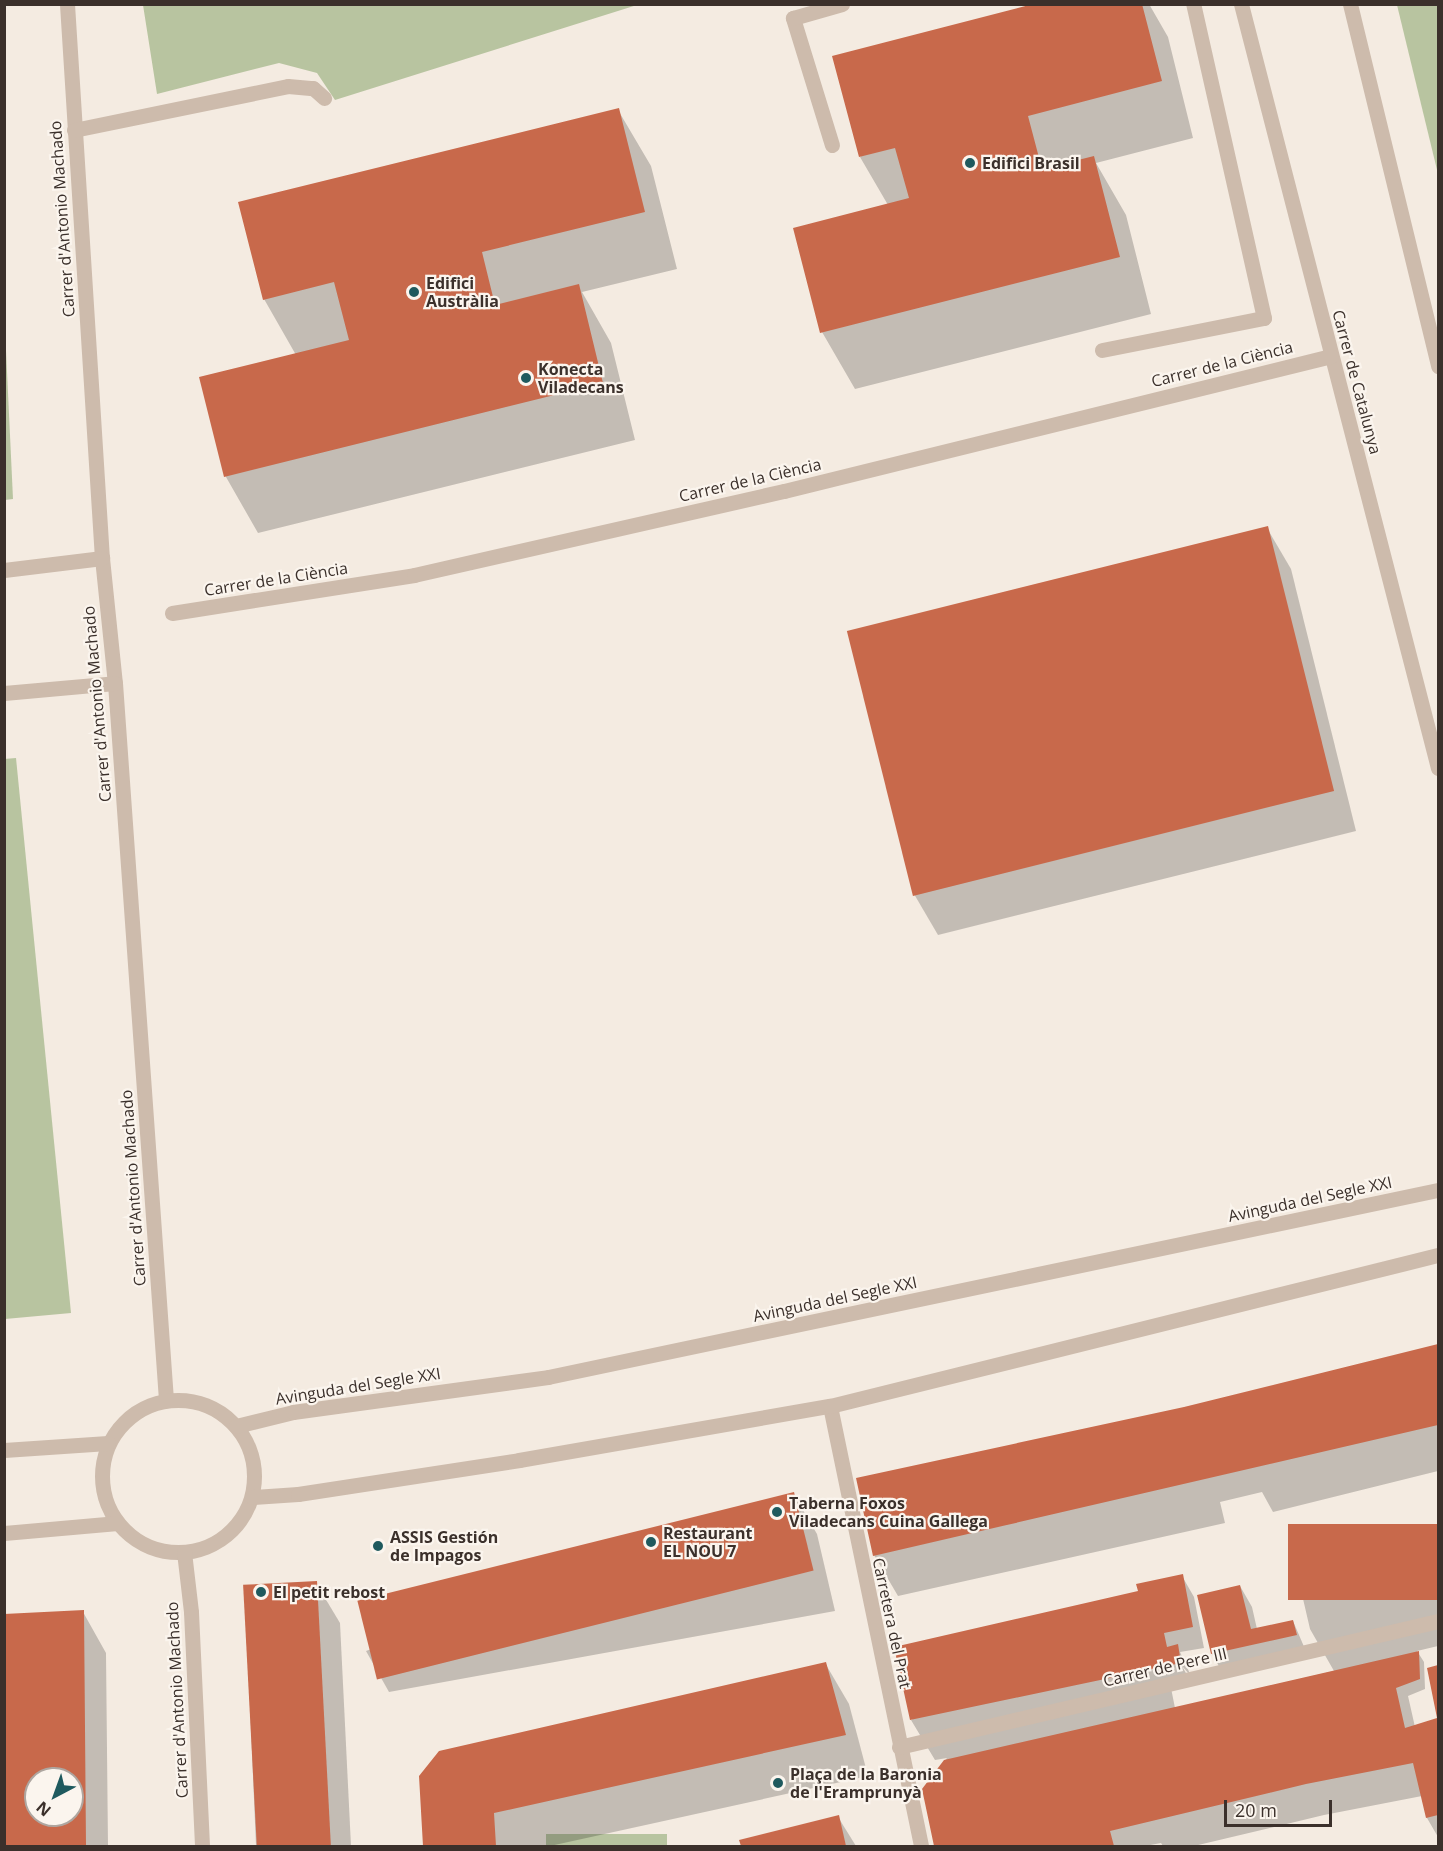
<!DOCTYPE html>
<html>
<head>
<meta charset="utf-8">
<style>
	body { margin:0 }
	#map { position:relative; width:1443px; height:1851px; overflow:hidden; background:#f4ebe1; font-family:"Open Sans",sans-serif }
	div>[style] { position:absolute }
	.green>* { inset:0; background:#b8c4a0; transform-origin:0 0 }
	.shadow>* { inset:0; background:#0003 }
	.building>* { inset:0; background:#c8694b; transform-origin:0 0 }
	.minor>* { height:15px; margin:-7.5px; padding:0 7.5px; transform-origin:7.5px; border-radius:7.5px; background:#cdbbac }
	.minor>.ring { margin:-7.5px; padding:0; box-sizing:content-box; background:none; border:15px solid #cdbbac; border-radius:50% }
	.dots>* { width:16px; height:16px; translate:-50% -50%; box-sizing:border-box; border:3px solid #fbf5ee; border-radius:50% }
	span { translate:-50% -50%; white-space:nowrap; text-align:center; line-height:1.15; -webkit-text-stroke:4.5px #fbf5ee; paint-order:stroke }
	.poi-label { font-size:16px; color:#3b302b; font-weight:700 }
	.left { translate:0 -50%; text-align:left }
	.street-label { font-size:16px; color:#3b302b }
	.frame { position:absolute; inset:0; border:6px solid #3b302b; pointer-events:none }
	.north { position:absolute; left:24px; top:1767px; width:60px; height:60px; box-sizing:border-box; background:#fbf5ee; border:2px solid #aea6a0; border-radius:50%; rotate:221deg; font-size:16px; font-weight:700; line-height:24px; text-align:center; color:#3b302b }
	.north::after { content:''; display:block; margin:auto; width:21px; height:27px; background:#1f5a5e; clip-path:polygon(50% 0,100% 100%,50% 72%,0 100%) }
	.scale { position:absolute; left:1224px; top:1800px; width:108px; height:27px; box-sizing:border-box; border:3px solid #3b302b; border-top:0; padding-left:8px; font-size:18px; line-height:21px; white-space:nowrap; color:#3b302b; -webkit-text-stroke:4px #fbf5ee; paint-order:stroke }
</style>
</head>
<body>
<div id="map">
	<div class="green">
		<i style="clip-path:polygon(143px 5px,143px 4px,637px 5px,335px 100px,317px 73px,279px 63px,157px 94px)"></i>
		<i style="clip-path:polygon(1397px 5px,1438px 5px,1438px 174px)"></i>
		<i style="clip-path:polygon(4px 308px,13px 499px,5px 500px,4px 500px)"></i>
		<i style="clip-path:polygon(16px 758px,71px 1313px,5px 1319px,4px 759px)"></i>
		<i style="left:546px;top:1834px;width:121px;height:12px"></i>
	</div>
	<div class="shadow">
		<i style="clip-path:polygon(1039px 4px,1149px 4px,1168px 37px,1193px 138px,1096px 163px,1126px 215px,1151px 314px,855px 389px,822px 332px,888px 205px,860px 157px)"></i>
		<i style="clip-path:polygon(618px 110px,651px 166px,677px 269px,582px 292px,611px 343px,635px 440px,258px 533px,226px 477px,201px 378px,296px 355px,264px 299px)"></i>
		<i style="clip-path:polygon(1267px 528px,1291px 569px,1356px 831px,938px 935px,914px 894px)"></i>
		<i style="clip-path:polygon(1438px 1346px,1438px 1471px,1273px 1512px,1262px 1492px,1220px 1502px,1225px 1523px,898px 1596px,874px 1555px,1185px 1409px)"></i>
		<i style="clip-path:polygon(793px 1493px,817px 1534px,835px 1611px,389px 1692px,366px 1651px)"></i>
		<i style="clip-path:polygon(1438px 1526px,1438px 1646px,1417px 1651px,1424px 1662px,1425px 1689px,1408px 1696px,1415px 1727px,1438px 1719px,1438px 1837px,1427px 1818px,1422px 1796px,1324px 1815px,1194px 1846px,1163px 1846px,1161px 1843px,1145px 1846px,936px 1846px,923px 1789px,947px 1758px,935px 1760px,911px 1720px,1139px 1593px,1182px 1576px,1194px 1597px,1204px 1648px,1180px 1652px,1191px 1676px,1182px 1666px,1192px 1684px,1171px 1688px,1175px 1708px,1334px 1671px,1310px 1629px,1294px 1560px)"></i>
		<i style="clip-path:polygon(316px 1583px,340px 1623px,351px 1846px,256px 1846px,245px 1588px)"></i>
		<i style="clip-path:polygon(1240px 1586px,1252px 1607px,1257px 1629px,1293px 1621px,1308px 1656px,1224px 1675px,1212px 1654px,1198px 1596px)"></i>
		<i style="clip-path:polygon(evenodd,83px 1612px,106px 1653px,108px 1846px,5px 1846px,4px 1615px,83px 1612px,36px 1779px,72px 1779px,72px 1815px,36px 1815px,36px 1779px)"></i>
		<i style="clip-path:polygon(825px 1663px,849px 1704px,868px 1776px,550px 1846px,424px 1846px,421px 1777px)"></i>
		<i style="clip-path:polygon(1438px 1667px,1438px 1718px,1428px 1669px)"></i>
		<i style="clip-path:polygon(838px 1817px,856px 1846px,742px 1846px,741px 1841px)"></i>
	</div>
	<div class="building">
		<i style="clip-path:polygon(1033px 4px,1142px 4px,1162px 81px,1028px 116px,1042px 169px,1094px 156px,1120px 257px,820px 333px,793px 228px,909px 198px,895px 148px,859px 157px,832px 56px)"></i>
		<i style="clip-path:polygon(619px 108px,645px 212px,482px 252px,495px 305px,579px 284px,603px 383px,224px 477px,199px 377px,349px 340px,334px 282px,263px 300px,238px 202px)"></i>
		<i style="left:1268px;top:526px;width:273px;height:434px;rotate:76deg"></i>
		<i style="clip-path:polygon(1438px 1344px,1438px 1425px,873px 1556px,856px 1478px,1184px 1407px)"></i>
		<i style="left:794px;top:1492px;width:81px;height:450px;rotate:76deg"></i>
		<i style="left:1438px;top:1524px;width:76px;height:150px;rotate:90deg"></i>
		<i style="clip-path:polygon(1183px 1574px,1193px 1627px,1164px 1633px,1167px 1647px,1178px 1644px,1181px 1663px,910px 1720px,894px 1647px,1138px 1591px,1136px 1584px)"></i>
		<i style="left:317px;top:1581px;width:265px;height:74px;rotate:87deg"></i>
		<i style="clip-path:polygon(1240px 1585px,1251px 1629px,1293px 1620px,1297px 1635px,1211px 1654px,1197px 1595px)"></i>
		<i style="clip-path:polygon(evenodd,84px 1610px,86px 1846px,4px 1846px,4px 1614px,84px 1610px,36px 1779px,72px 1779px,72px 1815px,36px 1815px,36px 1779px)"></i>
		<i style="clip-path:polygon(1419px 1651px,1420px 1679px,1396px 1688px,1405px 1728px,1437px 1718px,1427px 1668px,1438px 1665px,1438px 1815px,1426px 1818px,1413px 1763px,1306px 1784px,1110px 1831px,1114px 1846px,934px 1846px,922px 1789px,944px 1760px)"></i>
		<i style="clip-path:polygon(826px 1662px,846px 1735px,494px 1813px,496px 1846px,423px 1846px,419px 1776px,439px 1751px)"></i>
		<i style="clip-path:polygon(839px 1815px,846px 1846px,741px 1846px,739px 1840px)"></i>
	</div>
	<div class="minor">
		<i style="left:67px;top:4px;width:555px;rotate:86.39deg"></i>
		<i style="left:102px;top:558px;width:126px;rotate:84.1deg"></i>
		<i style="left:115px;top:683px;width:719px;rotate:85.93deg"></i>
		<i style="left:1241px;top:4px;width:789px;rotate:75.54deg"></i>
		<i style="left:1350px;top:4px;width:373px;rotate:76.3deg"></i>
		<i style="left:74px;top:130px;width:218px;rotate:-11.6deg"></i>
		<i style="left:288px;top:86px;width:25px;rotate:5deg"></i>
		<i style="left:313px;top:88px;width:15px;rotate:42deg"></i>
		<i style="left:832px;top:145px;width:133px;rotate:-107.1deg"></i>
		<i style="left:793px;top:18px;width:51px;rotate:-15.9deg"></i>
		<i style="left:1102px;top:350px;width:165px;rotate:-11.2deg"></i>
		<i style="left:1264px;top:318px;width:322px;rotate:-102.7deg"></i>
		<i style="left:4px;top:570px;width:99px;rotate:-7deg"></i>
		<i style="left:172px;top:613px;width:245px;rotate:-8.9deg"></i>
		<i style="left:414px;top:575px;width:379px;rotate:-12.8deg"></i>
		<i style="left:784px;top:491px;width:563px;rotate:-13.86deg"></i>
		<i style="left:4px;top:693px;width:111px;rotate:-5.1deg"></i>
		<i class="ring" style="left:102px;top:1400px;width:137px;height:137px"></i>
		<i style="left:830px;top:1406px;width:449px;rotate:78.3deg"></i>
		<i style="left:236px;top:1426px;width:59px;rotate:-13.8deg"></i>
		<i style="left:293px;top:1412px;width:257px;rotate:-7.8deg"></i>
		<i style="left:548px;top:1377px;width:909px;rotate:-11.87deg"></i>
		<i style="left:4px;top:1450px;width:104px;rotate:-3.9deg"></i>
		<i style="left:252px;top:1497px;width:46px;rotate:-3.7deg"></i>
		<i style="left:298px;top:1494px;width:224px;rotate:-8.7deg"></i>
		<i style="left:519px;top:1460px;width:316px;rotate:-9.9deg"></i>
		<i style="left:830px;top:1406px;width:626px;rotate:-13.95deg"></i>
		<i style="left:4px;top:1533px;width:114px;rotate:-5deg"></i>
		<i style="left:184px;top:1552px;width:60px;rotate:83.3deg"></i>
		<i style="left:191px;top:1612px;width:234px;rotate:87.3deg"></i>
		<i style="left:899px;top:1747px;width:554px;rotate:-13.16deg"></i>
	</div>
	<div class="dots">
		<i style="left:970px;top:163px;background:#1f5a5e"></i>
		<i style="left:414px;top:292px;background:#1f5a5e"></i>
		<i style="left:526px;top:378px;background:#1f5a5e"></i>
		<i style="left:777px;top:1512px;background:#1f5a5e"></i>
		<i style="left:651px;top:1542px;background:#1f5a5e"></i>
		<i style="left:378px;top:1546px;background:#1f5a5e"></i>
		<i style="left:261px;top:1592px;background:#1f5a5e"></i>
		<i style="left:778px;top:1783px;background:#1f5a5e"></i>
	</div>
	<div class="poi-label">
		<span class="left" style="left:982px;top:163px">Edifici Brasil</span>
		<span class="left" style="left:426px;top:292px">Edifici<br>Austràlia</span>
		<span class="left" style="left:538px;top:378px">Konecta<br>Viladecans</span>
		<span class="left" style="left:789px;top:1512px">Taberna Foxos<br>Viladecans Cuina Gallega</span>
		<span class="left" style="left:663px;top:1542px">Restaurant<br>EL NOU 7</span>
		<span class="left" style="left:390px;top:1546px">ASSIS Gestión<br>de Impagos</span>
		<span class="left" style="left:273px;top:1592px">El petit rebost</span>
		<span class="left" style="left:790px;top:1783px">Plaça de la Baronia<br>de l'Eramprunyà</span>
	</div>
	<div class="street-label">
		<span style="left:62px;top:219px;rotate:-94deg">Carrer d'Antonio Machado</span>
		<span style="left:1222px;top:364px;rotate:-14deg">Carrer de la Ciència</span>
		<span style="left:1357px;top:382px;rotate:75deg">Carrer de Catalunya</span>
		<span style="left:750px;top:480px;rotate:-13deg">Carrer de la Ciència</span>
		<span style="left:276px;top:579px;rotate:-9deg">Carrer de la Ciència</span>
		<span style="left:97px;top:704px;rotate:-95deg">Carrer d'Antonio Machado</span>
		<span style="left:133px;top:1188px;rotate:-94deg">Carrer d'Antonio Machado</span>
		<span style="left:1310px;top:1199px;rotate:-12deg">Avinguda del Segle XXI</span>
		<span style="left:835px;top:1299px;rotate:-12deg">Avinguda del Segle XXI</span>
		<span style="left:358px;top:1386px;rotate:-9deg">Avinguda del Segle XXI</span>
		<span style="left:892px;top:1623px;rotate:78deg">Carretera del Prat</span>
		<span style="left:1165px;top:1667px;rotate:-13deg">Carrer de Pere III</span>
		<span style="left:177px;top:1700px;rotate:-93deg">Carrer d'Antonio Machado</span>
	</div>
	<div class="frame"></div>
	<div class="north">N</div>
	<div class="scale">20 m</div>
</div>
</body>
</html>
